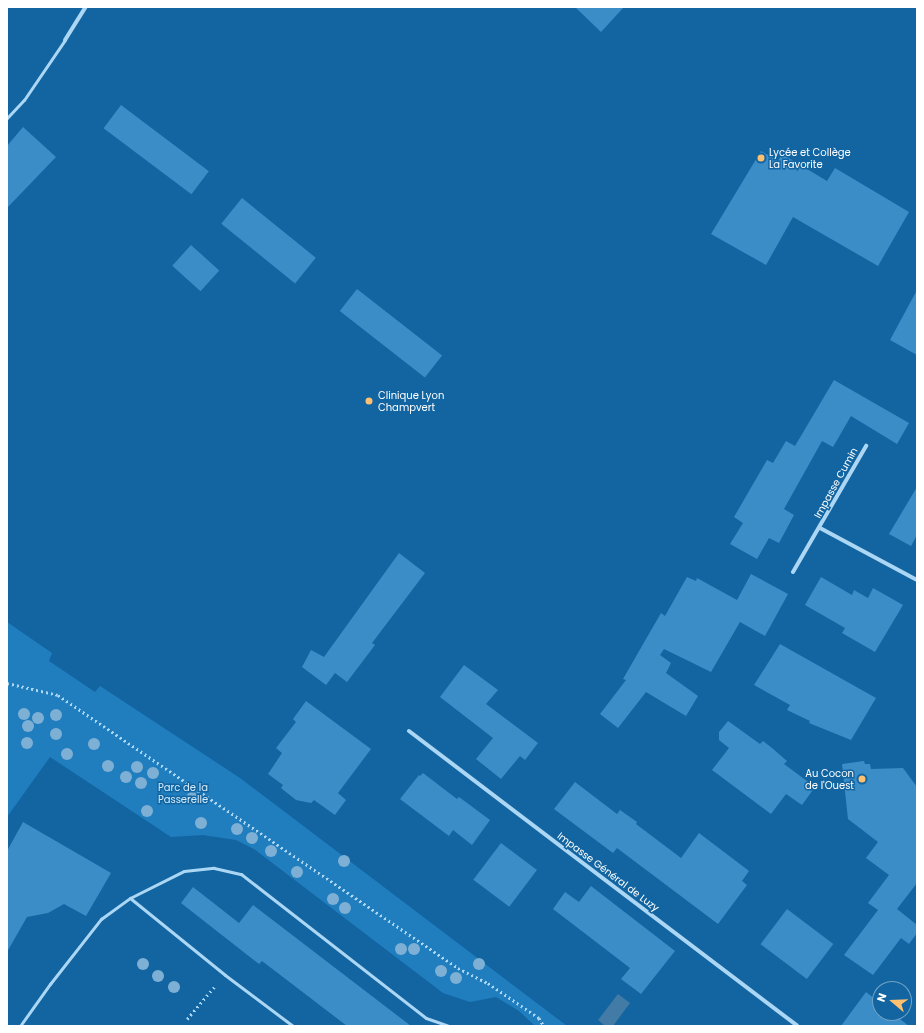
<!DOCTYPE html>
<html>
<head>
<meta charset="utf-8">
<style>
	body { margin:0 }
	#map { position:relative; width:924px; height:1033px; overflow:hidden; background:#1265a1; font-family:Poppins,sans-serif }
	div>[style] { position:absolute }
	.green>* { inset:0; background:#207ebf }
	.water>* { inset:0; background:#427ba5 }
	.building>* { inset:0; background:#3b8dc8; transform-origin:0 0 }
	.path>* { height:2.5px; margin-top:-1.25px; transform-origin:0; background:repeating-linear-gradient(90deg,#abd7f5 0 2px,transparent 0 5px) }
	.lane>* { height:3px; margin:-1.5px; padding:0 1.5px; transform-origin:1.5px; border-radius:1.5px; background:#abd7f5 }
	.street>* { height:4px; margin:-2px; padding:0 2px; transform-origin:2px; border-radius:2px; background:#abd7f5 }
	.trees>* { width:12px; height:12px; margin:-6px; border-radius:50%; background:#7db0d4 }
	.dots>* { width:11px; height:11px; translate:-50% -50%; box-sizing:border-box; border:2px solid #1265a1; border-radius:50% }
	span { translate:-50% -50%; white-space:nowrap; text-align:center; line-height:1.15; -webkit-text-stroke:3px #1265a1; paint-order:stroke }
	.poi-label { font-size:10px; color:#fff }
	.left { translate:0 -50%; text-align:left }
	.right { translate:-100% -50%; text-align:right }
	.street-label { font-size:10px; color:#fff }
	.park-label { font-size:10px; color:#d4edfe }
	.frame { position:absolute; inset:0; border:8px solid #fff; pointer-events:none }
	.north { position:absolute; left:872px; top:981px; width:40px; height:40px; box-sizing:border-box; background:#1265a1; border:1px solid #71a3c7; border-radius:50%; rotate:289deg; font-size:11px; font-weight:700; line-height:16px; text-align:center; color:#fff }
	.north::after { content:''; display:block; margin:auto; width:14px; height:18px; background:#ffc16f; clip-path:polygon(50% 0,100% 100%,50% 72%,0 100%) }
</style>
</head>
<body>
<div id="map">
	<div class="green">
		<i style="clip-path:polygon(7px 622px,52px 653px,49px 661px,95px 692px,100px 686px,240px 778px,567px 1026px,535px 1026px,519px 1011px,496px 997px,470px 1002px,443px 993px,254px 849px,236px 840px,203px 835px,171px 837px,50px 757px,7px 817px)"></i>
	</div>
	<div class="water">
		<i style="clip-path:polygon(618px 994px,630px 1003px,613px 1026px,605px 1026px,598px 1020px)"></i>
	</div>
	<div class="building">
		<i style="clip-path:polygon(575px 7px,624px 7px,601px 32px)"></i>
		<i style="left:121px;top:105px;width:110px;height:29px;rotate:37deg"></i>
		<i style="clip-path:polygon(23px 127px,56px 157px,7px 208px,7px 146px)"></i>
		<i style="clip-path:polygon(761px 151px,778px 161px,782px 154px,827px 181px,835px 168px,909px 212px,878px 266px,793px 217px,766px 265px,711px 234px)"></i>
		<i style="left:242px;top:198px;width:95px;height:33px;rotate:39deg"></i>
		<i style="left:191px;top:245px;width:38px;height:28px;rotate:42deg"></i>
		<i style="left:357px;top:289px;width:108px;height:28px;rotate:38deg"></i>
		<i style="clip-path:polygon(917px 290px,917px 355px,890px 340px)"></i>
		<i style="clip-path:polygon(834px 380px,909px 423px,897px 444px,851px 416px,833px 447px,822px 441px,784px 509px,794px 515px,779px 543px,769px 538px,757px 559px,730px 544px,743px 523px,734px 517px,767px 460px,773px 463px,786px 441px,795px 446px)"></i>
		<i style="clip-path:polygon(917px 487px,917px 535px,911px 546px,889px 534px)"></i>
		<i style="clip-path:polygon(399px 553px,425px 573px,372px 643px,375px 645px,347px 682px,335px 673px,326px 685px,302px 667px,311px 650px,324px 657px)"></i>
		<i style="clip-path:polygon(751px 574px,788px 594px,765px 636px,740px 622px,711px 672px,664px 649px,660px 655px,671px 663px,666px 673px,698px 696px,686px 716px,646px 692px,618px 728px,600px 714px,626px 680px,623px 679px,661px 613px,665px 616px,687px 577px,696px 581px,697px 578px,737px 600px)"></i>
		<i style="clip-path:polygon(821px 577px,852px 595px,854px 590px,868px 598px,873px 588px,903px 605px,875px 652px,842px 633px,845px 628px,805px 605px)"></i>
		<i style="clip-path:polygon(780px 644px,876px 698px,851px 740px,809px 723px,810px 721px,787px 710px,790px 705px,754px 685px)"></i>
		<i style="clip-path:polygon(464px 665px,498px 690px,486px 704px,538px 743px,525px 760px,520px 756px,501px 779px,476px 759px,493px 738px,440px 697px)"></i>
		<i style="clip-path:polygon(306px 701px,371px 749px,338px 793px,346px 800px,335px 815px,314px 800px,311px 803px,296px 800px,281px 788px,283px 785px,268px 774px,282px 753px,276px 748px,296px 722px,293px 719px)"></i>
		<i style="clip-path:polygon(728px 721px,760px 744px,763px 741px,772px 748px,787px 761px,784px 764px,815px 787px,802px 805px,786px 794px,771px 814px,712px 770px,729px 748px,719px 740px,719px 732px)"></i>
		<i style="clip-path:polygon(864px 761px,865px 764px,870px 764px,871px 769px,903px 768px,917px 787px,917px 883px,897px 909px,917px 925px,917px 933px,909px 944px,901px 938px,873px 975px,844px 955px,878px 910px,868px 903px,889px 875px,866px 858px,878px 842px,848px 819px,842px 764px)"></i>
		<i style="clip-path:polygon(423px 773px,457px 799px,459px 797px,490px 820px,472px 845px,453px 830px,449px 836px,400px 799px,419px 775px,420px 776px)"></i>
		<i style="clip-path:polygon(575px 782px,617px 814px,620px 810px,637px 822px,636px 824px,681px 858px,699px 833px,749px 871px,742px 881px,747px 885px,718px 924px,617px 848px,613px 853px,554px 809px)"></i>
		<i style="clip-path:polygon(23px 822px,111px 873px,86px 916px,64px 904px,48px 913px,27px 917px,7px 952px,7px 851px)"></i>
		<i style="left:501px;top:843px;width:45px;height:46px;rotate:37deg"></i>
		<i style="clip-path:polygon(591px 886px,675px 951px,641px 994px,621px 979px,630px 968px,553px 909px,565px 892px,579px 902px)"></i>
		<i style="clip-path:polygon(193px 887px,239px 923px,253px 905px,411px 1026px,347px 1026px,262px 961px,259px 964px,181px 903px)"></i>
		<i style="left:787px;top:909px;width:58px;height:44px;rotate:37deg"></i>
		<i style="clip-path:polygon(866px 992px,880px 1003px,880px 1013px,892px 1013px,909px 1026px,841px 1026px)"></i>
	</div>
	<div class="path">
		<i style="left:7px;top:683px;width:52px;rotate:13.2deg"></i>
		<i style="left:58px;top:695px;width:484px;rotate:34.3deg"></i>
		<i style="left:458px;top:968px;width:34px;rotate:27deg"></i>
		<i style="left:488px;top:983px;width:62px;rotate:34.5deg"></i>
		<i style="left:539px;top:1018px;width:9px;rotate:58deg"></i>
		<i style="left:187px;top:1019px;width:43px;rotate:-49.7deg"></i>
	</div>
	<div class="lane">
		<i style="left:7px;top:118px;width:25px;rotate:-47deg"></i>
		<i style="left:24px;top:100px;width:73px;rotate:-55.7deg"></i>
		<i style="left:130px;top:898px;width:122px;rotate:39deg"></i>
		<i style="left:225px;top:975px;width:85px;rotate:36.9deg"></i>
		<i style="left:20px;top:1026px;width:52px;rotate:-54.5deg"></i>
		<i style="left:50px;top:984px;width:83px;rotate:-51.9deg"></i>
		<i style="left:101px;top:919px;width:36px;rotate:-36deg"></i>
		<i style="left:130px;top:898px;width:60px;rotate:-26.6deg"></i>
		<i style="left:184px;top:871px;width:30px;rotate:-6deg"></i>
		<i style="left:214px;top:868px;width:28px;rotate:13deg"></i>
		<i style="left:241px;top:874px;width:234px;rotate:37.9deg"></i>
		<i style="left:426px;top:1018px;width:24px;rotate:19deg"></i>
	</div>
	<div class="street">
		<i style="left:65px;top:40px;width:39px;rotate:-58deg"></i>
		<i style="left:820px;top:528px;width:110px;rotate:28.2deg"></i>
		<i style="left:793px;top:572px;width:146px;rotate:-59.9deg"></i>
		<i style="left:409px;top:731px;width:487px;rotate:37.2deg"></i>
	</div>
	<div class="trees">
		<i style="left:24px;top:714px"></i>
		<i style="left:56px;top:715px"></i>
		<i style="left:38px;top:718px"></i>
		<i style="left:28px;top:726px"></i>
		<i style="left:56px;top:734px"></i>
		<i style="left:27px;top:743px"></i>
		<i style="left:94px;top:744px"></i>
		<i style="left:67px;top:754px"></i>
		<i style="left:108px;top:766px"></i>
		<i style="left:137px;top:767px"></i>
		<i style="left:153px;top:773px"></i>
		<i style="left:126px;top:777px"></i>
		<i style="left:141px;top:783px"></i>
		<i style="left:192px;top:798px"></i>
		<i style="left:147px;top:811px"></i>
		<i style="left:201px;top:823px"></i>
		<i style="left:237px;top:829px"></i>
		<i style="left:252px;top:838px"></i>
		<i style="left:271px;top:851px"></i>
		<i style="left:344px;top:861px"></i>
		<i style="left:297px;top:872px"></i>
		<i style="left:333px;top:899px"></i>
		<i style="left:345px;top:908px"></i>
		<i style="left:401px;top:949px"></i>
		<i style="left:414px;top:949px"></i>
		<i style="left:143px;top:964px"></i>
		<i style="left:479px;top:964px"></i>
		<i style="left:441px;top:971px"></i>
		<i style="left:158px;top:976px"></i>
		<i style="left:456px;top:978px"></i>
		<i style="left:174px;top:987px"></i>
	</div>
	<div class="dots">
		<i style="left:761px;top:158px;background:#ffc16f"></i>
		<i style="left:369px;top:401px;background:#ffc16f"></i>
		<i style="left:862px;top:779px;background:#ffc16f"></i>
	</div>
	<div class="poi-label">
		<span class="left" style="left:769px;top:158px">Lycée et Collège<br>La Favorite</span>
		<span class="left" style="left:378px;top:401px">Clinique Lyon<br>Champvert</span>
		<span class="right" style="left:854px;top:779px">Au Cocon<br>de l'Ouest</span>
	</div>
	<div class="street-label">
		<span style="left:836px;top:483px;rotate:-61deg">Impasse Cumin</span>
		<span style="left:608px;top:872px;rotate:37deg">Impasse Général de Luzy</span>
	</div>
	<div class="park-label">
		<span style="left:183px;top:793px">Parc de la<br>Passerelle</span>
	</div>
	<div class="frame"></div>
	<div class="north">N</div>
</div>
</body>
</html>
